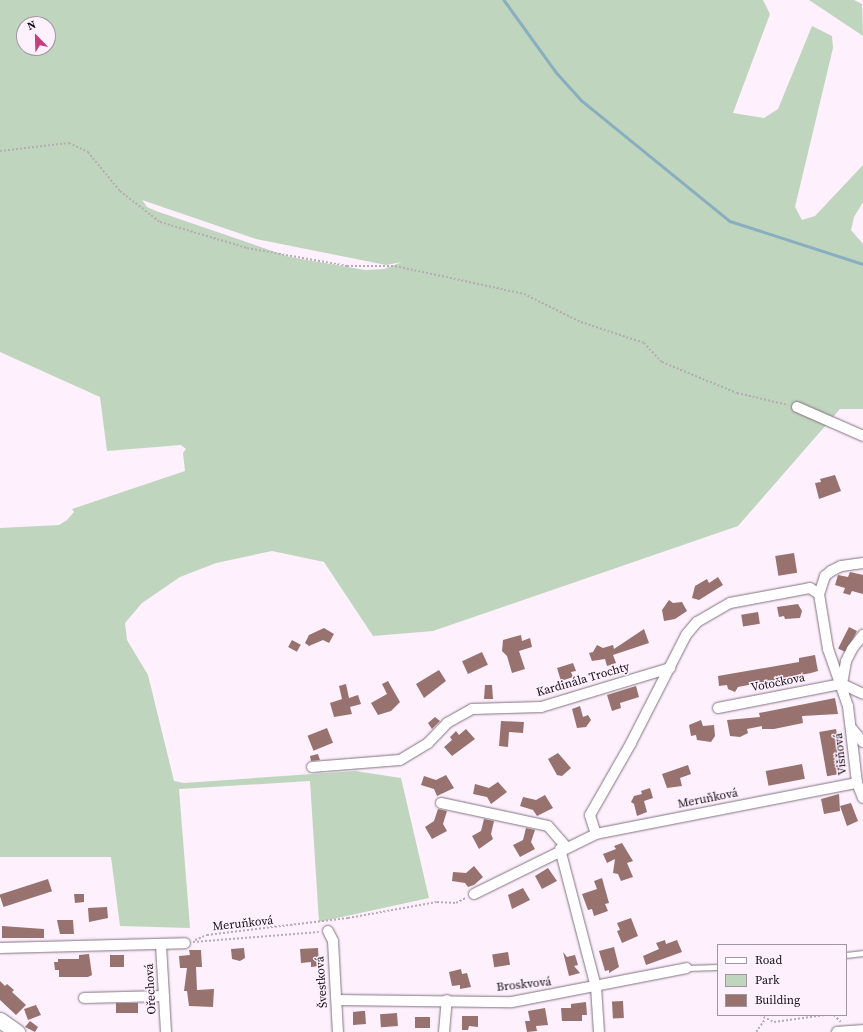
<!DOCTYPE html>
<html>
<head>
<meta charset="utf-8">
<style>
	body { margin:0 }
	#map { position:relative; width:863px; height:1032px; overflow:hidden; background:#fef0fd; font-family:"Source Serif 4",serif }
	div>[style] { position:absolute }
	.green>* { inset:0; background:#bfd5bd }
	.stream>* { height:2.5px; margin:-1.25px; padding:0 1.25px; transform-origin:1.25px; border-radius:1.25px; background:#89aec0 }
	.building>* { inset:0; background:#97726e; transform-origin:0 0 }
	.path>* { height:1.5px; margin-top:-0.75px; transform-origin:0; background:repeating-linear-gradient(90deg,#b7abb6 0 2px,transparent 0 4px) }
	.roads { filter:drop-shadow(0 0 1px #817280) drop-shadow(0 0 1px #817280) }
	.lane>* { height:5px; margin:-2.5px; padding:0 2.5px; transform-origin:2.5px; border-radius:2.5px; background:#fff }
	.street>* { height:10px; margin:-5px; padding:0 5px; transform-origin:5px; border-radius:5px; background:#fff }
	.secondary>* { height:15px; margin:-7.5px; padding:0 7.5px; transform-origin:7.5px; border-radius:7.5px; background:#fff }
	span { translate:-50% -50%; white-space:nowrap; text-align:center; line-height:1.15; -webkit-text-stroke:3px #fef0fd; paint-order:stroke }
	.street-label { font-size:12px; color:#130e13 }
	.legend { position:absolute; left:717px; top:944px; width:130px; height:72px; box-sizing:border-box; background:#fef0fd; border:1px solid #a0969f; margin:0; padding:5px 7px; list-style:none; font-size:12px; color:#130e13 }
	.legend li { display:flex; align-items:center; gap:8px; height:20px }
	.legend b { width:20px; border:1px solid #a0969f }
	.north { position:absolute; left:16px; top:16px; width:40px; height:40px; box-sizing:border-box; background:#fef0fd; border:1px solid #a0969f; border-radius:50%; rotate:337deg; font-size:11px; font-weight:700; line-height:16px; text-align:center; color:#130e13 }
	.north::after { content:''; display:block; margin:auto; width:14px; height:18px; background:#c43d7d; clip-path:polygon(50% 0,100% 100%,50% 72%,0 100%) }
</style>
</head>
<body>
<div id="map">
	<div class="green">
		<i style="clip-path:polygon(evenodd,0 0,763px 0,770px 14px,733px 113px,764px 118px,778px 109px,812px 26px,832px 36px,833px 48px,795px 207px,802px 220px,815px 216px,863px 165px,863px 202px,854px 217px,851px 230px,863px 244px,863px 409px,840px 409px,738px 526px,433px 631px,373px 636px,324px 562px,272px 551px,216px 563px,180px 577px,142px 603px,125px 623px,127px 640px,148px 675px,174px 781px,184px 783px,355px 771px,401px 778px,429px 898px,319px 922px,310px 781px,179px 789px,190px 928px,120px 926px,111px 857px,0 857px,0 528px,59px 525px,67px 520px,74px 512px,72px 509px,185px 471px,183px 453px,186px 449px,181px 445px,107px 451px,100px 397px,0 352px,0 0,24px 24px,48px 24px,48px 48px,24px 48px,24px 24px,0 0,142px 200px,256px 239px,386px 265px,402px 262px,384px 269px,365px 270px,290px 257px,156px 211px,147px 207px,142px 200px)"></i>
		<i style="clip-path:polygon(809px 0,854px 0,862px 4px,863px 36px)"></i>
	</div>
	<div class="stream">
		<i style="left:504px;top:0;width:89px;rotate:54.2deg"></i>
		<i style="left:556px;top:72px;width:38px;rotate:48deg"></i>
		<i style="left:581px;top:100px;width:192px;rotate:39.1deg"></i>
		<i style="left:730px;top:221px;width:140px;rotate:17.9deg"></i>
	</div>
	<div class="building">
		<i style="clip-path:polygon(835px 475px,841px 491px,819px 499px,815px 483px,821px 482px,820px 479px)"></i>
		<i style="left:794px;top:553px;width:20px;height:19px;rotate:81deg"></i>
		<i style="clip-path:polygon(850px 572px,863px 575px,863px 594px,852px 591px,850px 595px,843px 593px,845px 588px,835px 585px,838px 575px,848px 577px)"></i>
		<i style="clip-path:polygon(718px 577px,723px 585px,699px 600px,692px 598px,695px 586px,707px 579px,709px 583px)"></i>
		<i style="clip-path:polygon(669px 600px,673px 603px,682px 602px,687px 611px,675px 619px,664px 621px,662px 610px)"></i>
		<i style="clip-path:polygon(798px 604px,802px 611px,800px 618px,785px 619px,784px 616px,779px 617px,777px 607px)"></i>
		<i style="left:758px;top:612px;width:12px;height:17px;rotate:81deg"></i>
		<i style="left:849px;top:627px;width:9px;height:24px;rotate:27deg"></i>
		<i style="clip-path:polygon(324px 628px,334px 634px,329px 643px,323px 640px,309px 646px,305px 643px,309px 635px)"></i>
		<i style="clip-path:polygon(644px 629px,649px 643px,613px 655px,616px 663px,607px 666px,605px 659px,592px 661px,589px 653px,593px 652px,597px 645px,603px 648px,613px 645px,614px 649px)"></i>
		<i style="clip-path:polygon(521px 635px,522px 641px,530px 638px,532px 647px,519px 651px,525px 669px,512px 673px,507px 656px,502px 651px,503px 640px)"></i>
		<i style="left:292px;top:640px;width:10px;height:8px;rotate:29deg"></i>
		<i style="left:482px;top:652px;width:14px;height:22px;rotate:65deg"></i>
		<i style="clip-path:polygon(815px 655px,818px 671px,811px 673px,738px 687px,735px 692px,728px 689px,727px 685px,719px 686px,718px 676px,799px 662px,799px 658px)"></i>
		<i style="clip-path:polygon(573px 663px,576px 671px,571px 672px,573px 677px,561px 681px,557px 668px)"></i>
		<i style="clip-path:polygon(439px 670px,446px 681px,424px 698px,416px 684px)"></i>
		<i style="clip-path:polygon(388px 681px,400px 702px,391px 711px,378px 715px,371px 703px,387px 694px,382px 684px)"></i>
		<i style="clip-path:polygon(346px 684px,349px 698px,358px 695px,361px 704px,350px 707px,352px 714px,334px 717px,330px 703px,342px 699px,339px 686px)"></i>
		<i style="clip-path:polygon(485px 685px,492px 685px,493px 699px,484px 699px)"></i>
		<i style="clip-path:polygon(636px 686px,639px 697px,620px 703px,621px 708px,612px 711px,607px 695px)"></i>
		<i style="clip-path:polygon(835px 698px,838px 714px,802px 716px,803px 723px,774px 729px,762px 729px,762px 726px,747px 729px,748px 733px,740px 737px,730px 736px,727px 720px,760px 717px,759px 713px)"></i>
		<i style="clip-path:polygon(580px 706px,583px 717px,588px 715px,591px 720px,586px 727px,577px 728px,572px 709px)"></i>
		<i style="clip-path:polygon(435px 717px,440px 721px,432px 729px,428px 723px)"></i>
		<i style="clip-path:polygon(701px 720px,703px 726px,714px 725px,715px 736px,711px 742px,697px 740px,696px 735px,691px 736px,689px 725px)"></i>
		<i style="clip-path:polygon(501px 721px,524px 722px,523px 733px,509px 732px,508px 747px,499px 746px)"></i>
		<i style="left:327px;top:728px;width:16px;height:21px;rotate:68deg"></i>
		<i style="clip-path:polygon(466px 729px,475px 739px,452px 756px,444px 747px,452px 740px,450px 737px,456px 731px,459px 735px)"></i>
		<i style="left:836px;top:729px;width:45px;height:17px;rotate:80deg"></i>
		<i style="clip-path:polygon(558px 753px,571px 768px,562px 776px,557px 775px,548px 759px)"></i>
		<i style="clip-path:polygon(318px 754px,320px 760px,311px 761px,310px 756px)"></i>
		<i style="left:802px;top:764px;width:15px;height:37px;rotate:79deg"></i>
		<i style="clip-path:polygon(688px 765px,691px 774px,680px 778px,682px 786px,667px 788px,662px 774px)"></i>
		<i style="clip-path:polygon(446px 775px,454px 788px,437px 796px,434px 789px,421px 785px,424px 776px,436px 780px)"></i>
		<i style="clip-path:polygon(498px 782px,507px 792px,491px 804px,487px 797px,473px 794px,475px 784px,489px 788px)"></i>
		<i style="clip-path:polygon(650px 788px,653px 798px,644px 801px,647px 812px,637px 816px,634px 804px,631px 802px,634px 796px,642px 794px,641px 791px)"></i>
		<i style="clip-path:polygon(839px 794px,840px 811px,824px 814px,821px 799px)"></i>
		<i style="clip-path:polygon(545px 795px,553px 808px,537px 816px,533px 810px,520px 806px,523px 797px,536px 800px)"></i>
		<i style="clip-path:polygon(851px 803px,858px 821px,847px 826px,840px 806px)"></i>
		<i style="clip-path:polygon(438px 809px,447px 811px,443px 824px,447px 831px,432px 839px,425px 827px,434px 821px)"></i>
		<i style="clip-path:polygon(484px 819px,494px 821px,491px 834px,493px 839px,479px 849px,472px 836px,481px 831px)"></i>
		<i style="clip-path:polygon(526px 828px,535px 830px,531px 842px,535px 849px,520px 857px,513px 845px,523px 840px)"></i>
		<i style="clip-path:polygon(622px 843px,633px 861px,627px 863px,633px 877px,621px 881px,618px 874px,613px 873px,615px 859px,607px 863px,603px 854px,616px 849px,614px 846px)"></i>
		<i style="clip-path:polygon(474px 866px,483px 877px,474px 885px,468px 887px,465px 883px,452px 881px,453px 872px,466px 873px)"></i>
		<i style="clip-path:polygon(548px 868px,557px 881px,542px 889px,535px 876px)"></i>
		<i style="clip-path:polygon(602px 878px,609px 903px,605px 904px,608px 911px,594px 916px,592px 909px,588px 910px,582px 894px,597px 889px,594px 881px)"></i>
		<i style="left:48px;top:879px;width:13px;height:51px;rotate:72deg"></i>
		<i style="clip-path:polygon(523px 888px,530px 900px,512px 909px,508px 895px)"></i>
		<i style="clip-path:polygon(74px 894px,84px 894px,84px 902px,75px 903px)"></i>
		<i style="clip-path:polygon(107px 907px,108px 918px,89px 922px,88px 908px)"></i>
		<i style="clip-path:polygon(631px 918px,638px 936px,622px 943px,617px 931px,620px 930px,617px 923px)"></i>
		<i style="clip-path:polygon(57px 920px,73px 920px,74px 934px,60px 934px)"></i>
		<i style="clip-path:polygon(2px 926px,44px 929px,44px 938px,2px 938px)"></i>
		<i style="clip-path:polygon(665px 940px,666px 944px,677px 940px,682px 952px,646px 965px,643px 956px,659px 949px,656px 943px)"></i>
		<i style="clip-path:polygon(614px 947px,619px 967px,609px 973px,609px 970px,605px 971px,599px 951px)"></i>
		<i style="clip-path:polygon(244px 948px,245px 958px,240px 961px,232px 959px,231px 949px)"></i>
		<i style="clip-path:polygon(318px 948px,319px 966px,311px 967px,311px 962px,301px 963px,300px 949px)"></i>
		<i style="clip-path:polygon(189px 950px,201px 950px,202px 967px,196px 967px,197px 990px,214px 989px,213px 1007px,189px 1006px,187px 991px,184px 991px,187px 968px,180px 968px,179px 956px,190px 955px)"></i>
		<i style="left:508px;top:952px;width:13px;height:16px;rotate:81deg"></i>
		<i style="clip-path:polygon(563px 952px,567px 957px,575px 955px,578px 965px,574px 966px,580px 973px,569px 976px)"></i>
		<i style="clip-path:polygon(89px 954px,92px 975px,88px 977px,59px 977px,59px 970px,55px 970px,54px 962px,58px 962px,58px 959px,79px 959px,79px 955px)"></i>
		<i style="left:110px;top:955px;width:14px;height:12px"></i>
		<i style="clip-path:polygon(461px 969px,462px 974px,467px 973px,471px 987px,460px 989px,460px 985px,452px 986px,449px 972px)"></i>
		<i style="clip-path:polygon(0 981px,5px 986px,7px 984px,14px 990px,12px 992px,26px 1005px,16px 1015px,0 1000px)"></i>
		<i style="left:623px;top:1001px;width:17px;height:11px;rotate:87deg"></i>
		<i style="clip-path:polygon(586px 1002px,587px 1015px,582px 1015px,582px 1021px,562px 1021px,561px 1008px,571px 1008px,571px 1004px)"></i>
		<i style="left:138px;top:1003px;width:10px;height:22px;rotate:90deg"></i>
		<i style="clip-path:polygon(36px 1005px,41px 1015px,28px 1020px,24px 1009px)"></i>
		<i style="clip-path:polygon(545px 1008px,548px 1025px,536px 1026px,537px 1031px,527px 1032px,525px 1021px,530px 1021px,528px 1011px)"></i>
		<i style="clip-path:polygon(362px 1011px,365px 1011px,366px 1024px,353px 1025px,353px 1012px)"></i>
		<i style="left:397px;top:1013px;width:13px;height:17px;rotate:86deg"></i>
		<i style="clip-path:polygon(462px 1016px,478px 1016px,478px 1027px,469px 1026px,468px 1030px,462px 1030px)"></i>
		<i style="left:415px;top:1017px;width:15px;height:11px"></i>
		<i style="clip-path:polygon(30px 1021px,38px 1027px,35px 1032px,25px 1027px)"></i>
	</div>
	<div class="path">
		<i style="left:0;top:151px;width:69px;rotate:-6.6deg"></i>
		<i style="left:69px;top:143px;width:21px;rotate:25deg"></i>
		<i style="left:88px;top:152px;width:50px;rotate:50.6deg"></i>
		<i style="left:120px;top:191px;width:51px;rotate:37.8deg"></i>
		<i style="left:160px;top:222px;width:91px;rotate:16.6deg"></i>
		<i style="left:247px;top:248px;width:102px;rotate:10.2deg"></i>
		<i style="left:347px;top:266px;width:48px"></i>
		<i style="left:395px;top:266px;width:132px;rotate:12.2deg"></i>
		<i style="left:524px;top:294px;width:64px;rotate:26.2deg"></i>
		<i style="left:581px;top:322px;width:66px;rotate:18.4deg"></i>
		<i style="left:644px;top:343px;width:26px;rotate:47deg"></i>
		<i style="left:662px;top:362px;width:81px;rotate:22.5deg"></i>
		<i style="left:737px;top:393px;width:52px;rotate:13.2deg"></i>
		<i style="left:195px;top:940px;width:13px;rotate:-23deg"></i>
		<i style="left:207px;top:935px;width:142px;rotate:-6.9deg"></i>
		<i style="left:348px;top:918px;width:90px;rotate:-10.2deg"></i>
		<i style="left:437px;top:902px;width:19px;rotate:3deg"></i>
		<i style="left:456px;top:903px;width:11px;rotate:-27deg"></i>
		<i style="left:193px;top:942px;width:126px;rotate:-4.5deg"></i>
		<i style="left:760px;top:1015px;width:16px;rotate:27deg"></i>
		<i style="left:774px;top:1022px;width:51px;rotate:-7.8deg"></i>
		<i style="left:834px;top:1015px;width:10px;rotate:45deg"></i>
		<i style="left:756px;top:1032px;width:16px;rotate:-55deg"></i>
	</div>
	<div class="roads">
		<div class="lane">
			<i style="left:846px;top:955px;width:17px;rotate:-7deg"></i>
			<i style="left:687px;top:968px;width:31px;rotate:-2deg"></i>
		</div>
		<div class="street">
			<i style="left:797px;top:407px;width:72px;rotate:23.7deg"></i>
			<i style="left:863px;top:563px;width:22px;rotate:172deg"></i>
			<i style="left:841px;top:566px;width:11px;rotate:153deg"></i>
			<i style="left:831px;top:571px;width:8px;rotate:140deg"></i>
			<i style="left:825px;top:576px;width:19px;rotate:108deg"></i>
			<i style="left:819px;top:594px;width:56px;rotate:80.7deg"></i>
			<i style="left:828px;top:649px;width:60px;rotate:70.7deg"></i>
			<i style="left:848px;top:706px;width:78px;rotate:83.3deg"></i>
			<i style="left:857px;top:783px;width:16px;rotate:68deg"></i>
			<i style="left:842px;top:684px;width:23px;rotate:-80deg"></i>
			<i style="left:846px;top:661px;width:13px;rotate:-63deg"></i>
			<i style="left:852px;top:649px;width:18px;rotate:-52deg"></i>
			<i style="left:842px;top:684px;width:23px;rotate:25deg"></i>
			<i style="left:718px;top:708px;width:126px;rotate:-11deg"></i>
			<i style="left:852px;top:729px;width:17px;rotate:50deg"></i>
			<i style="left:312px;top:767px;width:88px;rotate:-4.5deg"></i>
			<i style="left:400px;top:760px;width:33px;rotate:-31deg"></i>
			<i style="left:428px;top:743px;width:28px;rotate:-46deg"></i>
			<i style="left:447px;top:723px;width:29px;rotate:-29deg"></i>
			<i style="left:472px;top:709px;width:69px;rotate:-1.7deg"></i>
			<i style="left:541px;top:707px;width:135px;rotate:-16.8deg"></i>
			<i style="left:441px;top:803px;width:109px;rotate:12.1deg"></i>
			<i style="left:548px;top:826px;width:28px;rotate:49deg"></i>
			<i style="left:596px;top:834px;width:20px;rotate:-108deg"></i>
			<i style="left:590px;top:815px;width:83px;rotate:-60.3deg"></i>
			<i style="left:631px;top:743px;width:121px;rotate:-63deg"></i>
			<i style="left:686px;top:635px;width:17px;rotate:-50deg"></i>
			<i style="left:697px;top:622px;width:38px;rotate:-30deg"></i>
			<i style="left:730px;top:603px;width:81px;rotate:-10.6deg"></i>
			<i style="left:810px;top:588px;width:11px;rotate:34deg"></i>
			<i style="left:560px;top:849px;width:143px;rotate:75.4deg"></i>
			<i style="left:596px;top:987px;width:45px;rotate:86.2deg"></i>
			<i style="left:474px;top:894px;width:136px;rotate:-26.2deg"></i>
			<i style="left:596px;top:834px;width:266px;rotate:-11.1deg"></i>
			<i style="left:328px;top:931px;width:11px;rotate:63deg"></i>
			<i style="left:333px;top:941px;width:91px;rotate:86.9deg"></i>
			<i style="left:161px;top:945px;width:87px;rotate:86.7deg"></i>
			<i style="left:0;top:948px;width:185px;rotate:-1.5deg"></i>
			<i style="left:84px;top:998px;width:80px;rotate:-1.4deg"></i>
			<i style="left:337px;top:1000px;width:175px;rotate:0.7deg"></i>
			<i style="left:512px;top:1002px;width:178px;rotate:-11deg"></i>
			<i style="left:444px;top:1032px;width:32px;rotate:-85deg"></i>
			<i style="left:837px;top:1032px;width:26px;rotate:-4deg"></i>
		</div>
		<div class="secondary">
			<i style="left:0;top:1020px;width:21px;rotate:35deg"></i>
		</div>
	</div>
	<div class="street-label">
		<span style="left:583px;top:680px;rotate:-16deg">Kardinála Trochty</span>
		<span style="left:778px;top:683px;rotate:-11deg">Votočkova</span>
		<span style="left:841px;top:754px;rotate:-96deg">Višňová</span>
		<span style="left:708px;top:799px;rotate:-11deg">Meruňková</span>
		<span style="left:243px;top:924px;rotate:-6deg">Meruňková</span>
		<span style="left:322px;top:982px;rotate:-94deg">Švestková</span>
		<span style="left:524px;top:985px;rotate:-6deg">Broskvová</span>
		<span style="left:151px;top:989px;rotate:-93deg">Ořechová</span>
	</div>
	<ul class="legend">
	<li><b style="height:5px;background:#fff"></b>Road</li>
	<li><b style="height:11px;background:#bfd5bd"></b>Park</li>
	<li><b style="height:11px;background:#97726e"></b>Building</li>
	</ul>
	<div class="north">N</div>
</div>
</body>
</html>
